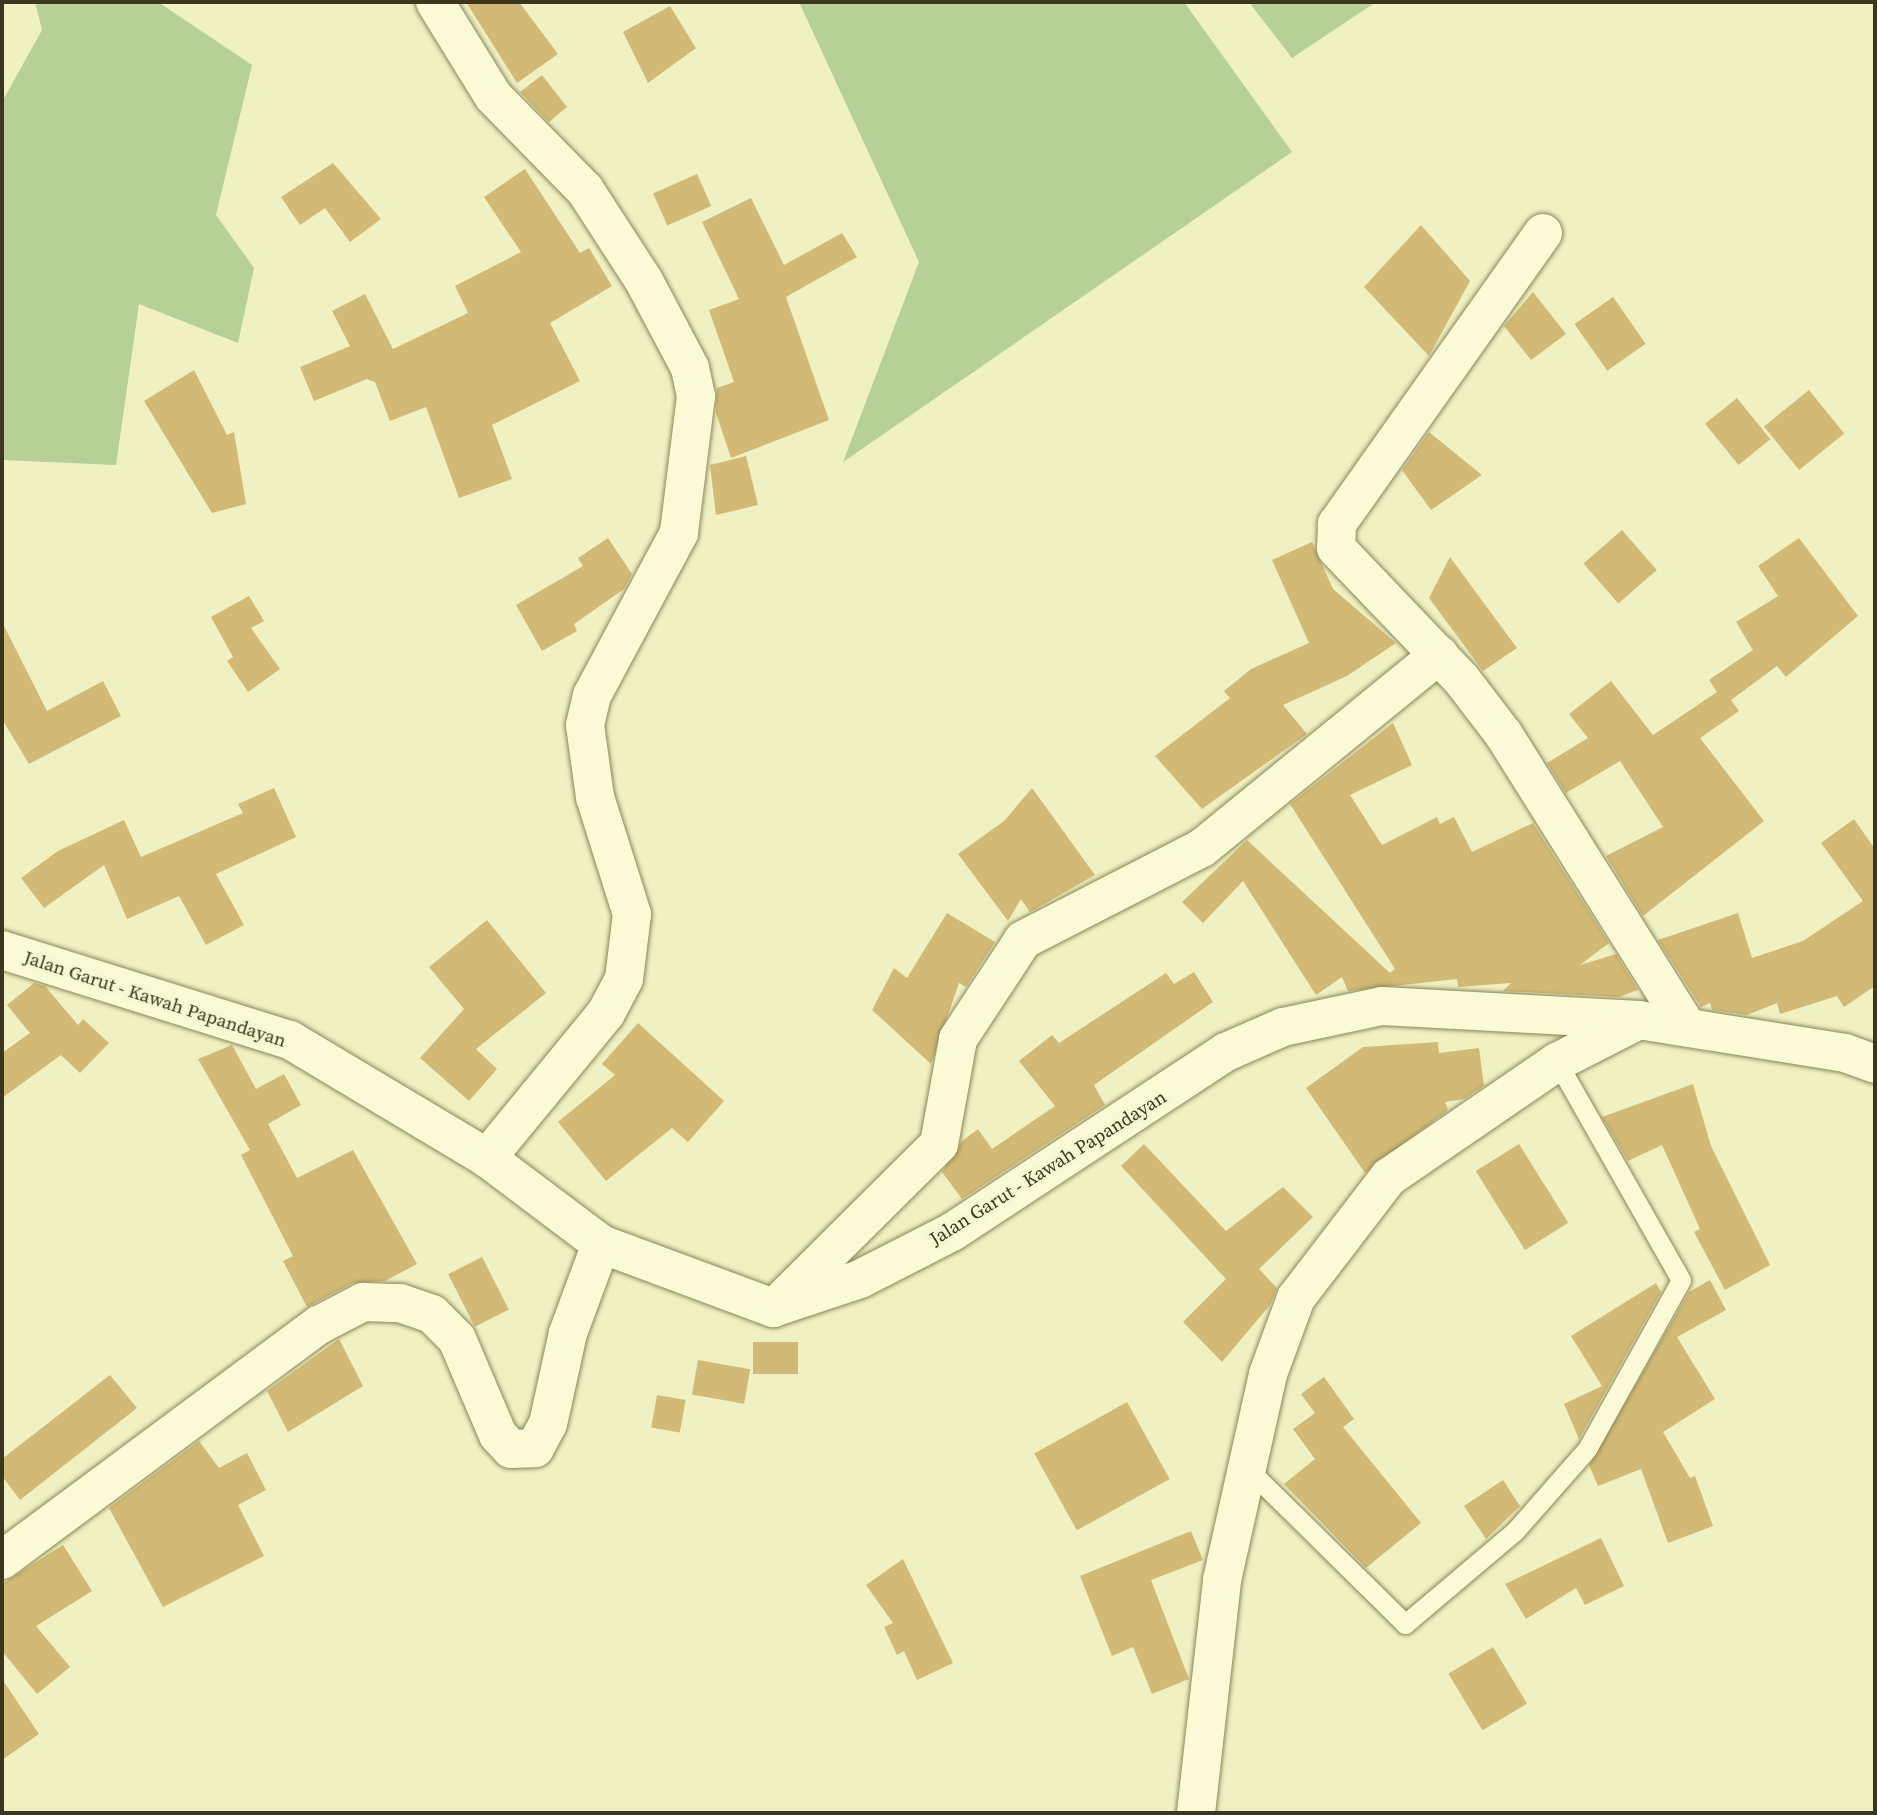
<!DOCTYPE html>
<html>
<head>
<meta charset="utf-8">
<style>
	body { margin:0 }
	#map { position:relative; width:1877px; height:1815px; overflow:hidden; background:#eff1c2; font-family:"Source Serif 4",serif }
	div>[style] { position:absolute }
	.green>* { inset:0; background:#b6d095 }
	.building>* { inset:0; background:#d2ba76; transform-origin:0 0 }
	.roads { filter:drop-shadow(0 0 2px #8c8558) drop-shadow(0 0 2px #8c8558) }
	.service>* { height:19px; margin:-9.5px; padding:0 9.5px; transform-origin:9.5px; border-radius:9.5px; background:#fafbd6 }
	.minor>* { height:38px; margin:-19px; padding:0 19px; transform-origin:19px; border-radius:19px; background:#fafbd6 }
	span { translate:-50% -50%; white-space:nowrap; text-align:center; line-height:1.15; -webkit-text-stroke:7px #f6f8d3; paint-order:stroke }
	.street-label { font-size:19px; color:#3b361d }
	.frame { position:absolute; inset:0; border:4px solid #3b361d; pointer-events:none }
</style>
</head>
<body>
<div id="map">
	<div class="green">
		<i style="clip-path:polygon(35px 2px,158px 2px,252px 65px,216px 215px,254px 268px,238px 343px,139px 304px,116px 465px,2px 460px,2px 102px,42px 30px)"></i>
		<i style="clip-path:polygon(799px 2px,1184px 2px,1292px 152px,843px 462px,919px 262px)"></i>
		<i style="clip-path:polygon(1249px 2px,1376px 2px,1292px 58px)"></i>
	</div>
	<div class="building">
		<i style="clip-path:polygon(466px 2px,519px 2px,558px 54px,517px 83px)"></i>
		<i style="clip-path:polygon(670px 6px,696px 48px,648px 83px,623px 32px)"></i>
		<i style="clip-path:polygon(542px 75px,567px 107px,549px 122px,520px 92px)"></i>
		<i style="clip-path:polygon(333px 163px,381px 219px,350px 242px,325px 208px,300px 225px,281px 197px)"></i>
		<i style="clip-path:polygon(525px 169px,580px 253px,589px 248px,612px 286px,550px 323px,580px 381px,492px 425px,512px 479px,459px 498px,426px 407px,390px 421px,375px 382px,367px 379px,314px 401px,300px 367px,350px 346px,332px 311px,365px 294px,393px 349px,468px 313px,455px 286px,521px 252px,484px 197px)"></i>
		<i style="left:697px;top:174px;width:35px;height:48px;rotate:66deg"></i>
		<i style="clip-path:polygon(751px 198px,784px 265px,842px 233px,857px 257px,786px 297px,829px 420px,731px 458px,716px 413px,717px 388px,734px 382px,709px 310px,739px 299px,702px 222px)"></i>
		<i style="clip-path:polygon(1421px 225px,1470px 281px,1429px 356px,1364px 287px)"></i>
		<i style="clip-path:polygon(1533px 292px,1566px 334px,1531px 360px,1504px 326px)"></i>
		<i style="left:1613px;top:297px;width:57px;height:47px;rotate:55deg"></i>
		<i style="clip-path:polygon(194px 370px,227px 435px,234px 432px,246px 504px,212px 513px,144px 401px)"></i>
		<i style="left:1809px;top:390px;width:56px;height:58px;rotate:51deg"></i>
		<i style="left:1737px;top:398px;width:53px;height:41px;rotate:51deg"></i>
		<i style="clip-path:polygon(1429px 432px,1482px 475px,1431px 510px,1402px 470px)"></i>
		<i style="clip-path:polygon(746px 456px,758px 505px,716px 515px,710px 465px)"></i>
		<i style="left:1622px;top:530px;width:53px;height:51px;rotate:49deg"></i>
		<i style="clip-path:polygon(608px 538px,632px 574px,624px 589px,574px 624px,577px 631px,542px 651px,516px 605px,583px 566px,578px 558px)"></i>
		<i style="clip-path:polygon(1799px 538px,1858px 616px,1786px 677px,1777px 666px,1731px 700px,1739px 711px,1700px 738px,1764px 821px,1643px 916px,1606px 856px,1663px 827px,1620px 761px,1566px 793px,1547px 763px,1588px 738px,1569px 714px,1611px 681px,1653px 735px,1717px 692px,1709px 680px,1753px 650px,1736px 622px,1778px 596px,1758px 566px)"></i>
		<i style="clip-path:polygon(1312px 542px,1333px 589px,1396px 643px,1347px 676px,1283px 705px,1307px 734px,1202px 809px,1155px 756px,1230px 698px,1224px 691px,1251px 669px,1309px 643px,1272px 560px)"></i>
		<i style="clip-path:polygon(1450px 557px,1517px 648px,1483px 671px,1429px 598px)"></i>
		<i style="clip-path:polygon(249px 596px,264px 621px,251px 628px,280px 669px,248px 692px,227px 661px,233px 657px,211px 617px)"></i>
		<i style="clip-path:polygon(2px 622px,47px 711px,103px 681px,121px 716px,29px 764px,2px 719px)"></i>
		<i style="clip-path:polygon(1393px 723px,1412px 765px,1350px 795px,1382px 845px,1437px 817px,1440px 824px,1454px 817px,1472px 852px,1533px 823px,1609px 943px,1580px 965px,1616px 954px,1638px 990px,1619px 997px,1503px 991px,1511px 983px,1458px 987px,1457px 979px,1348px 991px,1342px 977px,1316px 995px,1243px 881px,1203px 923px,1182px 902px,1247px 840px,1390px 973px,1395px 969px,1290px 804px)"></i>
		<i style="clip-path:polygon(274px 788px,296px 837px,216px 874px,244px 925px,206px 945px,179px 896px,127px 919px,104px 865px,44px 908px,21px 878px,58px 851px,124px 820px,141px 857px,243px 813px,238px 804px)"></i>
		<i style="clip-path:polygon(1032px 788px,1095px 875px,1030px 912px,1021px 899px,1008px 921px,958px 854px,1004px 821px)"></i>
		<i style="clip-path:polygon(1854px 819px,1875px 849px,1875px 986px,1844px 1007px,1837px 996px,1780px 1014px,1777px 1003px,1747px 1015px,1712px 1010px,1710px 1003px,1701px 1007px,1658px 940px,1738px 913px,1752px 958px,1803px 941px,1863px 901px,1821px 843px)"></i>
		<i style="clip-path:polygon(947px 913px,995px 942px,966px 987px,959px 983px,931px 1064px,872px 1010px,894px 968px,907px 978px)"></i>
		<i style="clip-path:polygon(487px 920px,546px 993px,476px 1049px,497px 1069px,469px 1101px,420px 1058px,464px 1009px,429px 967px)"></i>
		<i style="clip-path:polygon(1194px 972px,1213px 1002px,1094px 1085px,1105px 1105px,962px 1199px,942px 1172px,962px 1141px,978px 1129px,992px 1149px,1055px 1106px,1019px 1061px,1052px 1035px,1059px 1043px,1166px 973px,1174px 984px)"></i>
		<i style="clip-path:polygon(34px 983px,45px 986px,78px 1025px,83px 1019px,109px 1043px,80px 1073px,61px 1055px,2px 1098px,2px 1053px,30px 1033px,7px 1005px)"></i>
		<i style="clip-path:polygon(638px 1023px,724px 1101px,688px 1142px,672px 1128px,606px 1181px,558px 1122px,615px 1075px,602px 1064px)"></i>
		<i style="clip-path:polygon(1438px 1042px,1439px 1053px,1479px 1048px,1484px 1086px,1464px 1099px,1445px 1102px,1448px 1110px,1365px 1173px,1306px 1088px,1363px 1047px)"></i>
		<i style="clip-path:polygon(232px 1045px,256px 1089px,284px 1074px,301px 1105px,268px 1124px,297px 1178px,353px 1150px,417px 1264px,385px 1281px,353px 1283px,307px 1307px,283px 1261px,293px 1256px,241px 1155px,250px 1150px,198px 1059px)"></i>
		<i style="clip-path:polygon(1693px 1084px,1711px 1146px,1770px 1265px,1725px 1290px,1694px 1232px,1700px 1229px,1662px 1145px,1628px 1161px,1602px 1117px)"></i>
		<i style="clip-path:polygon(1144px 1144px,1226px 1231px,1283px 1187px,1313px 1217px,1259px 1269px,1277px 1288px,1270px 1305px,1222px 1362px,1183px 1322px,1226px 1279px,1121px 1166px)"></i>
		<i style="left:1519px;top:1144px;width:93px;height:51px;rotate:58deg"></i>
		<i style="left:482px;top:1257px;width:59px;height:38px;rotate:63deg"></i>
		<i style="clip-path:polygon(1710px 1280px,1726px 1310px,1677px 1337px,1715px 1399px,1663px 1432px,1690px 1478px,1695px 1476px,1713px 1526px,1668px 1543px,1641px 1469px,1598px 1486px,1589px 1465px,1689px 1292px)"></i>
		<i style="clip-path:polygon(1656px 1283px,1661px 1292px,1579px 1439px,1564px 1404px,1602px 1386px,1571px 1336px)"></i>
		<i style="clip-path:polygon(339px 1339px,363px 1386px,288px 1432px,267px 1391px)"></i>
		<i style="left:753px;top:1342px;width:45px;height:32px"></i>
		<i style="left:698px;top:1360px;width:53px;height:35px;rotate:10deg"></i>
		<i style="clip-path:polygon(110px 1375px,137px 1408px,20px 1500px,2px 1476px,2px 1459px)"></i>
		<i style="clip-path:polygon(1324px 1377px,1354px 1419px,1343px 1427px,1421px 1523px,1366px 1568px,1284px 1484px,1315px 1459px,1293px 1429px,1315px 1413px,1301px 1394px)"></i>
		<i style="left:657px;top:1395px;width:29px;height:33px;rotate:10deg"></i>
		<i style="left:1127px;top:1402px;width:88px;height:106px;rotate:61deg"></i>
		<i style="clip-path:polygon(199px 1441px,219px 1468px,247px 1453px,266px 1490px,238px 1505px,264px 1556px,163px 1607px,109px 1508px)"></i>
		<i style="clip-path:polygon(1503px 1480px,1520px 1506px,1486px 1539px,1464px 1506px)"></i>
		<i style="clip-path:polygon(1191px 1531px,1203px 1560px,1151px 1580px,1189px 1679px,1152px 1694px,1133px 1647px,1112px 1656px,1080px 1576px)"></i>
		<i style="clip-path:polygon(1601px 1538px,1624px 1586px,1585px 1605px,1576px 1588px,1526px 1619px,1505px 1584px)"></i>
		<i style="clip-path:polygon(63px 1545px,92px 1591px,36px 1626px,70px 1667px,37px 1694px,2px 1651px,2px 1584px)"></i>
		<i style="clip-path:polygon(903px 1559px,953px 1663px,917px 1680px,904px 1651px,897px 1655px,884px 1627px,893px 1623px,866px 1585px)"></i>
		<i style="left:1493px;top:1647px;width:66px;height:52px;rotate:59deg"></i>
		<i style="clip-path:polygon(2px 1679px,39px 1734px,2px 1760px)"></i>
	</div>
	<div class="roads">
		<div class="service">
			<i style="left:1245px;top:1466px;width:225px;rotate:44.6deg"></i>
			<i style="left:1405px;top:1624px;width:144px;rotate:-40.2deg"></i>
			<i style="left:1515px;top:1531px;width:109px;rotate:-48.7deg"></i>
			<i style="left:1587px;top:1449px;width:193px;rotate:-60.9deg"></i>
			<i style="left:1681px;top:1280px;width:251px;rotate:-119.6deg"></i>
		</div>
		<div class="minor">
			<i style="left:435px;top:2px;width:110px;rotate:58.3deg"></i>
			<i style="left:493px;top:96px;width:132px;rotate:45.6deg"></i>
			<i style="left:585px;top:190px;width:108px;rotate:57deg"></i>
			<i style="left:644px;top:281px;width:98px;rotate:62.1deg"></i>
			<i style="left:690px;top:368px;width:29px;rotate:78deg"></i>
			<i style="left:696px;top:396px;width:138px;rotate:97.1deg"></i>
			<i style="left:679px;top:533px;width:184px;rotate:118.2deg"></i>
			<i style="left:592px;top:695px;width:31px;rotate:103deg"></i>
			<i style="left:585px;top:725px;width:73px;rotate:82.1deg"></i>
			<i style="left:595px;top:797px;width:123px;rotate:72.5deg"></i>
			<i style="left:632px;top:914px;width:65px;rotate:97deg"></i>
			<i style="left:624px;top:979px;width:38px;rotate:118deg"></i>
			<i style="left:606px;top:1013px;width:188px;rotate:129.4deg"></i>
			<i style="left:1543px;top:233px;width:357px;rotate:125.3deg"></i>
			<i style="left:1337px;top:524px;width:24px;rotate:92deg"></i>
			<i style="left:1336px;top:548px;width:182px;rotate:46.3deg"></i>
			<i style="left:1462px;top:680px;width:69px;rotate:52.6deg"></i>
			<i style="left:1504px;top:735px;width:340px;rotate:57.9deg"></i>
			<i style="left:2px;top:950px;width:302px;rotate:17.4deg"></i>
			<i style="left:290px;top:1040px;width:230px;rotate:30.9deg"></i>
			<i style="left:487px;top:1158px;width:143px;rotate:37deg"></i>
			<i style="left:601px;top:1244px;width:184px;rotate:20.4deg"></i>
			<i style="left:773px;top:1308px;width:92px;rotate:-18.4deg"></i>
			<i style="left:860px;top:1279px;width:103px;rotate:-27.1deg"></i>
			<i style="left:952px;top:1232px;width:328px;rotate:-33.3deg"></i>
			<i style="left:1226px;top:1052px;width:62px;rotate:-23.7deg"></i>
			<i style="left:1283px;top:1027px;width:101px;rotate:-12deg"></i>
			<i style="left:1382px;top:1006px;width:257px;rotate:3.1deg"></i>
			<i style="left:1639px;top:1020px;width:209px;rotate:9.1deg"></i>
			<i style="left:1845px;top:1053px;width:32px;rotate:20deg"></i>
			<i style="left:780px;top:1302px;width:224px;rotate:-44.8deg"></i>
			<i style="left:939px;top:1144px;width:107px;rotate:-79.7deg"></i>
			<i style="left:958px;top:1039px;width:118px;rotate:-56.7deg"></i>
			<i style="left:1023px;top:940px;width:201px;rotate:-27.2deg"></i>
			<i style="left:1202px;top:848px;width:306px;rotate:-39.2deg"></i>
			<i style="left:2px;top:1560px;width:395px;rotate:-36.6deg"></i>
			<i style="left:319px;top:1325px;width:50px;rotate:-27.6deg"></i>
			<i style="left:363px;top:1302px;width:37px;rotate:2deg"></i>
			<i style="left:400px;top:1303px;width:34px;rotate:19deg"></i>
			<i style="left:432px;top:1314px;width:35px;rotate:45deg"></i>
			<i style="left:457px;top:1339px;width:104px;rotate:66.9deg"></i>
			<i style="left:498px;top:1435px;width:19px;rotate:47deg"></i>
			<i style="left:511px;top:1449px;width:24px;rotate:-2deg"></i>
			<i style="left:535px;top:1448px;width:27px;rotate:-62deg"></i>
			<i style="left:548px;top:1424px;width:93px;rotate:-77.6deg"></i>
			<i style="left:568px;top:1333px;width:95px;rotate:-69.7deg"></i>
			<i style="left:1196px;top:1813px;width:234px;rotate:-83.6deg"></i>
			<i style="left:1222px;top:1580px;width:211px;rotate:-77.4deg"></i>
			<i style="left:1268px;top:1374px;width:81px;rotate:-69.8deg"></i>
			<i style="left:1296px;top:1298px;width:153px;rotate:-52.5deg"></i>
			<i style="left:1389px;top:1177px;width:204px;rotate:-34.4deg"></i>
			<i style="left:1557px;top:1062px;width:90px;rotate:-27.1deg"></i>
		</div>
	</div>
	<div class="street-label">
		<span style="left:155px;top:999px;rotate:18deg">Jalan Garut - Kawah Papandayan</span>
		<span style="left:1048px;top:1168px;rotate:-32deg">Jalan Garut - Kawah Papandayan</span>
	</div>
	<div class="frame"></div>
</div>
</body>
</html>
